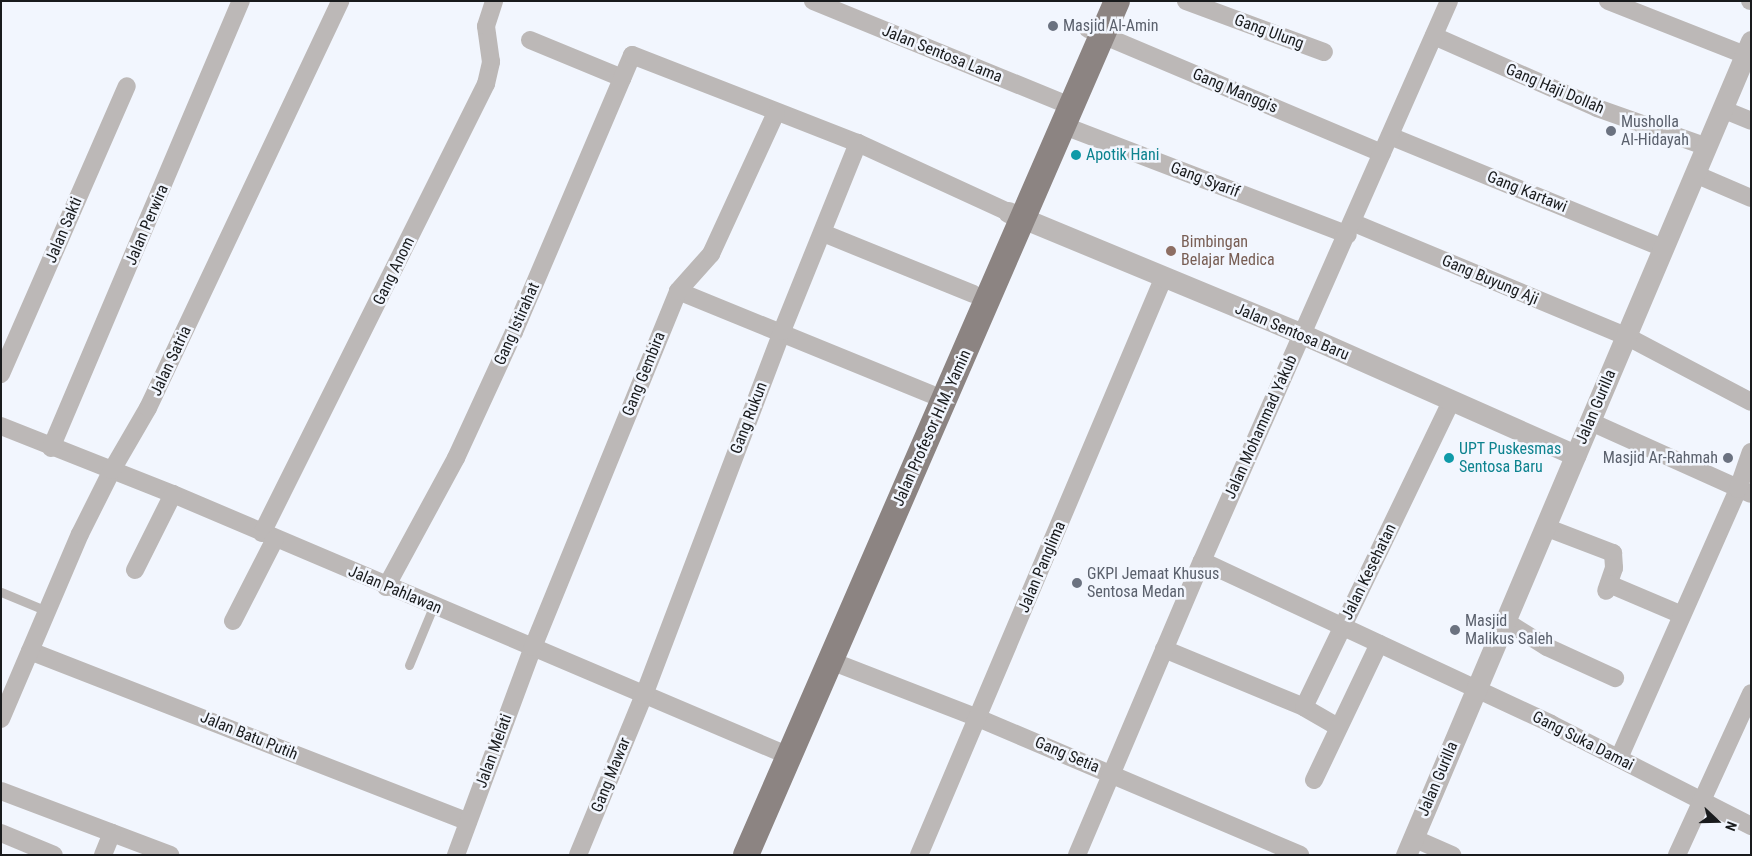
<!DOCTYPE html>
<html>
<head>
<meta charset="utf-8">
<style>
	body { margin:0 }
	#map { position:relative; width:1752px; height:856px; overflow:hidden; background:#f2f6fe; font-family:"Roboto Condensed",sans-serif }
	div>[style] { position:absolute }
	.service>* { height:9px; margin:-4.5px; padding:0 4.5px; transform-origin:4.5px; border-radius:4.5px; background:#bcb8b7 }
	.minor>* { height:18px; margin:-9px; padding:0 9px; transform-origin:9px; border-radius:9px; background:#bcb8b7 }
	.tertiary>* { height:21px; margin:-10.5px; padding:0 10.5px; transform-origin:10.5px; border-radius:10.5px; background:#bcb8b7 }
	.primary>* { height:26px; margin:-13px; padding:0 13px; transform-origin:13px; border-radius:13px; background:#8c8482 }
	.dots>* { width:14px; height:14px; translate:-50% -50%; box-sizing:border-box; border:2px solid #f2f6fe; border-radius:50% }
	span { translate:-50% -50%; white-space:nowrap; text-align:center; line-height:1.15; -webkit-text-stroke:5px #f2f6fe; paint-order:stroke }
	.worship-label { font-size:16px; color:#5b616d }
	.left { translate:0 -50%; text-align:left }
	.right { translate:-100% -50%; text-align:right }
	.street-label { font-size:16px; color:#191b1d }
	.culture-label { font-size:16px; color:#0d838f }
	.education-label { font-size:16px; color:#785e54 }
	.frame { position:absolute; inset:0; border:2px solid #191b1d; pointer-events:none }
	.north { position:absolute; left:1692px; top:796px; width:50px; height:50px; -webkit-text-stroke:4px #f2f6fe; paint-order:stroke; rotate:111deg; font-size:14px; font-weight:700; line-height:20px; text-align:center; color:#191b1d }
	.north::after { content:''; display:block; margin:auto; width:18px; height:22px; background:#191b1d; clip-path:polygon(50% 0,100% 100%,50% 72%,0 100%) }
</style>
</head>
<body>
<div id="map">
	<div class="service">
		<i style="left:1px;top:592px;width:50px;rotate:22.4deg"></i>
		<i style="left:409px;top:665px;width:63px;rotate:-67.5deg"></i>
	</div>
	<div class="minor">
		<i style="left:813px;top:1px;width:278px;rotate:22.2deg"></i>
		<i style="left:1186px;top:1px;width:147px;rotate:20.3deg"></i>
		<i style="left:1608px;top:1px;width:147px;rotate:21.5deg"></i>
		<i style="left:1750px;top:1px;width:1px"></i>
		<i style="left:1088px;top:29px;width:319px;rotate:22.9deg"></i>
		<i style="left:1434px;top:36px;width:178px;rotate:23.8deg"></i>
		<i style="left:1597px;top:108px;width:117px;rotate:19.5deg"></i>
		<i style="left:530px;top:40px;width:100px;rotate:22.4deg"></i>
		<i style="left:1722px;top:109px;width:31px;rotate:22deg"></i>
		<i style="left:1062px;top:125px;width:306px;rotate:21deg"></i>
		<i style="left:1390px;top:136px;width:295px;rotate:22.3deg"></i>
		<i style="left:1695px;top:174px;width:61px;rotate:23.2deg"></i>
		<i style="left:1354px;top:223px;width:295px;rotate:22.6deg"></i>
		<i style="left:1626px;top:336px;width:141px;rotate:27.8deg"></i>
		<i style="left:823px;top:233px;width:162px;rotate:22.1deg"></i>
		<i style="left:678px;top:291px;width:273px;rotate:22.2deg"></i>
		<i style="left:1px;top:374px;width:314px;rotate:-66.4deg"></i>
		<i style="left:1591px;top:422px;width:175px;rotate:24.2deg"></i>
		<i style="left:1px;top:426px;width:185px;rotate:21.6deg"></i>
		<i style="left:173px;top:494px;width:669px;rotate:23.04deg"></i>
		<i style="left:51px;top:448px;width:486px;rotate:-67deg"></i>
		<i style="left:1545px;top:527px;width:73px;rotate:20.9deg"></i>
		<i style="left:1613px;top:553px;width:15px;rotate:86deg"></i>
		<i style="left:1614px;top:568px;width:24px;rotate:109deg"></i>
		<i style="left:262px;top:533px;width:502px;rotate:-63.49deg"></i>
		<i style="left:486px;top:84px;width:23px;rotate:-77deg"></i>
		<i style="left:491px;top:62px;width:36px;rotate:-98deg"></i>
		<i style="left:486px;top:26px;width:26px;rotate:-72deg"></i>
		<i style="left:1202px;top:561px;width:385px;rotate:25deg"></i>
		<i style="left:1551px;top:724px;width:225px;rotate:27deg"></i>
		<i style="left:135px;top:570px;width:85px;rotate:-63.4deg"></i>
		<i style="left:1609px;top:584px;width:79px;rotate:23deg"></i>
		<i style="left:386px;top:587px;width:147px;rotate:-61.5deg"></i>
		<i style="left:456px;top:458px;width:139px;rotate:-65.3deg"></i>
		<i style="left:514px;top:332px;width:301px;rotate:-66.9deg"></i>
		<i style="left:632px;top:55px;width:243px;rotate:21.3deg"></i>
		<i style="left:858px;top:143px;width:165px;rotate:24.7deg"></i>
		<i style="left:233px;top:621px;width:92px;rotate:-62.9deg"></i>
		<i style="left:1505px;top:621px;width:49px;rotate:31.8deg"></i>
		<i style="left:1547px;top:647px;width:75px;rotate:24.5deg"></i>
		<i style="left:1164px;top:649px;width:152px;rotate:22.5deg"></i>
		<i style="left:30px;top:651px;width:470px;rotate:21.3deg"></i>
		<i style="left:831px;top:661px;width:158px;rotate:21.2deg"></i>
		<i style="left:978px;top:718px;width:350px;rotate:23deg"></i>
		<i style="left:1px;top:719px;width:201px;rotate:-66.9deg"></i>
		<i style="left:80px;top:534px;width:72px;rotate:-63.4deg"></i>
		<i style="left:112px;top:470px;width:72px;rotate:-59.9deg"></i>
		<i style="left:148px;top:408px;width:450px;rotate:-64.7deg"></i>
		<i style="left:1338px;top:727px;width:39px;rotate:-150deg"></i>
		<i style="left:1304px;top:707px;width:339px;rotate:-64.3deg"></i>
		<i style="left:1619px;top:758px;width:294px;rotate:-66.1deg"></i>
		<i style="left:1738px;top:489px;width:39px;rotate:-71deg"></i>
		<i style="left:1314px;top:780px;width:151px;rotate:-64.5deg"></i>
		<i style="left:1px;top:791px;width:181px;rotate:20.7deg"></i>
		<i style="left:1px;top:833px;width:57px;rotate:22.5deg"></i>
		<i style="left:1413px;top:838px;width:43px;rotate:23.6deg"></i>
		<i style="left:103px;top:855px;width:24px;rotate:-68deg"></i>
		<i style="left:456px;top:855px;width:222px;rotate:-69.7deg"></i>
		<i style="left:533px;top:647px;width:384px;rotate:-67.8deg"></i>
		<i style="left:678px;top:291px;width:50px;rotate:-48.3deg"></i>
		<i style="left:711px;top:254px;width:155px;rotate:-65.3deg"></i>
		<i style="left:578px;top:855px;width:173px;rotate:-67.6deg"></i>
		<i style="left:644px;top:695px;width:389px;rotate:-69.2deg"></i>
		<i style="left:782px;top:331px;width:203px;rotate:-68deg"></i>
		<i style="left:919px;top:855px;width:626px;rotate:-67.04deg"></i>
		<i style="left:1077px;top:855px;width:319px;rotate:-67deg"></i>
		<i style="left:1202px;top:561px;width:612px;rotate:-66.2deg"></i>
		<i style="left:1677px;top:855px;width:178px;rotate:-65.4deg"></i>
	</div>
	<div class="tertiary">
		<i style="left:1008px;top:212px;width:318px;rotate:22.5deg"></i>
		<i style="left:1302px;top:334px;width:299px;rotate:23.9deg"></i>
		<i style="left:1406px;top:855px;width:884px;rotate:-67.03deg"></i>
	</div>
	<div class="primary">
		<i style="left:746px;top:855px;width:931px;rotate:-66.52deg"></i>
	</div>
	<div class="dots">
		<i style="left:1053px;top:26px;background:#6b7280"></i>
		<i style="left:1611px;top:131px;background:#6b7280"></i>
		<i style="left:1076px;top:155px;background:#0f9aa8"></i>
		<i style="left:1171px;top:251px;background:#8d6e63"></i>
		<i style="left:1449px;top:458px;background:#0f9aa8"></i>
		<i style="left:1728px;top:458px;background:#6b7280"></i>
		<i style="left:1077px;top:583px;background:#6b7280"></i>
		<i style="left:1455px;top:630px;background:#6b7280"></i>
	</div>
	<div class="worship-label">
		<span class="left" style="left:1063px;top:26px">Masjid Al-Amin</span>
		<span class="left" style="left:1621px;top:131px">Musholla<br>Al-Hidayah</span>
		<span class="right" style="left:1718px;top:458px">Masjid Ar-Rahmah</span>
		<span class="left" style="left:1087px;top:583px">GKPI Jemaat Khusus<br>Sentosa Medan</span>
		<span class="left" style="left:1465px;top:630px">Masjid<br>Malikus Saleh</span>
	</div>
	<div class="street-label">
		<span style="left:1269px;top:32px;rotate:20deg">Gang Ulung</span>
		<span style="left:942px;top:54px;rotate:22deg">Jalan Sentosa Lama</span>
		<span style="left:1555px;top:89px;rotate:23deg">Gang Haji Dollah</span>
		<span style="left:1235px;top:91px;rotate:23deg">Gang Manggis</span>
		<span style="left:1205px;top:180px;rotate:21deg">Gang Syarif</span>
		<span style="left:1527px;top:192px;rotate:22deg">Gang Kartawi</span>
		<span style="left:147px;top:225px;rotate:-67deg">Jalan Perwira</span>
		<span style="left:64px;top:230px;rotate:-67deg">Jalan Sakti</span>
		<span style="left:394px;top:271px;rotate:-64deg">Gang Anom</span>
		<span style="left:1490px;top:280px;rotate:23deg">Gang Buyung Aji</span>
		<span style="left:517px;top:324px;rotate:-66deg">Gang Istirahat</span>
		<span style="left:1292px;top:332px;rotate:23deg">Jalan Sentosa Baru</span>
		<span style="left:171px;top:361px;rotate:-65deg">Jalan Satria</span>
		<span style="left:644px;top:374px;rotate:-68deg">Gang Gembira</span>
		<span style="left:1596px;top:407px;rotate:-67deg">Jalan Gurilla</span>
		<span style="left:749px;top:418px;rotate:-69deg">Gang Rukun</span>
		<span style="left:1261px;top:427px;rotate:-66deg">Jalan Mohammad Yakub</span>
		<span style="left:932px;top:428px;rotate:-66deg">Jalan Profesor H.M. Yamin</span>
		<span style="left:1042px;top:567px;rotate:-67deg">Jalan Panglima</span>
		<span style="left:1369px;top:572px;rotate:-64deg">Jalan Kesehatan</span>
		<span style="left:395px;top:590px;rotate:23deg">Jalan Pahlawan</span>
		<span style="left:249px;top:736px;rotate:22deg">Jalan Batu Putih</span>
		<span style="left:1583px;top:741px;rotate:27deg">Gang Suka Damai</span>
		<span style="left:494px;top:751px;rotate:-70deg">Jalan Melati</span>
		<span style="left:1067px;top:755px;rotate:23deg">Gang Setia</span>
		<span style="left:611px;top:775px;rotate:-68deg">Gang Mawar</span>
		<span style="left:1438px;top:779px;rotate:-67deg">Jalan Gurilla</span>
	</div>
	<div class="culture-label">
		<span class="left" style="left:1086px;top:155px">Apotik Hani</span>
		<span class="left" style="left:1459px;top:458px">UPT Puskesmas<br>Sentosa Baru</span>
	</div>
	<div class="education-label">
		<span class="left" style="left:1181px;top:251px">Bimbingan<br>Belajar Medica</span>
	</div>
	<div class="frame"></div>
	<div class="north">N</div>
</div>
</body>
</html>
